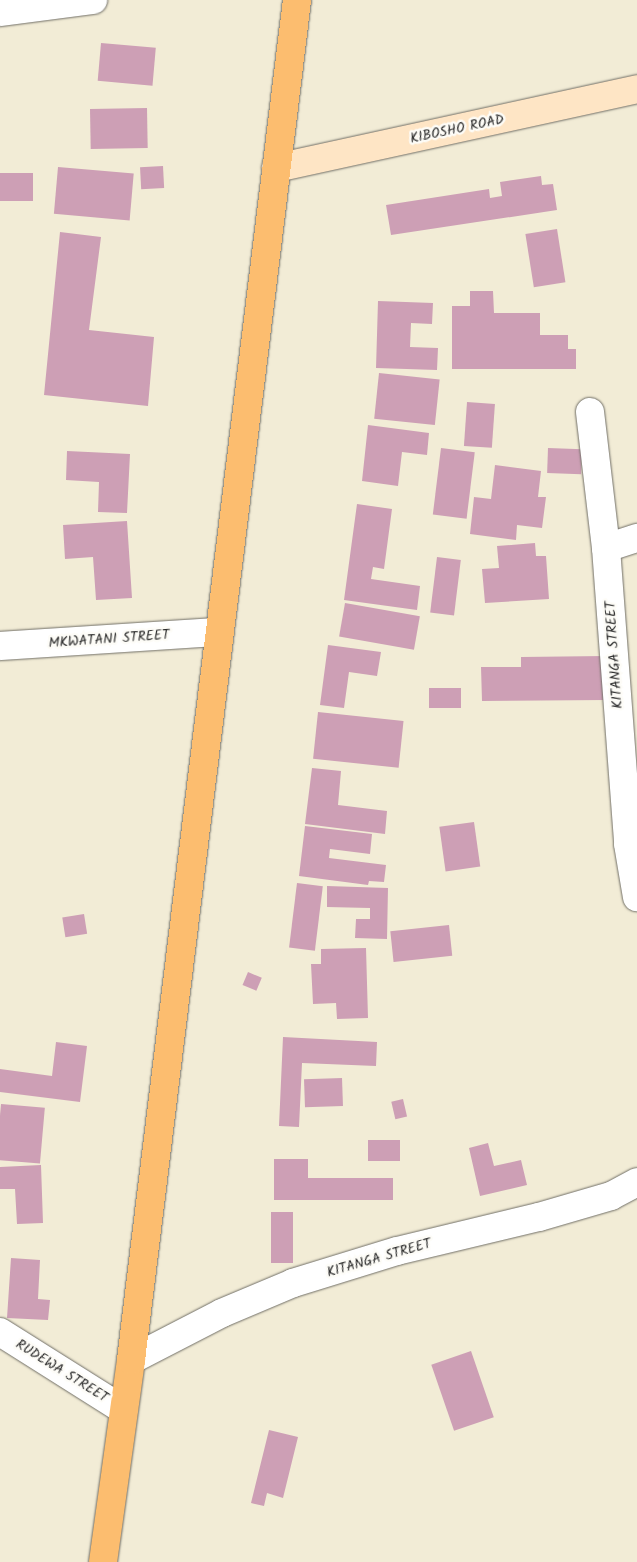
<!DOCTYPE html>
<html>
<head>
<meta charset="utf-8">
<style>
	body { margin:0 }
	#map { position:relative; width:637px; height:1562px; overflow:hidden; background:#f2ecd6; font-family:Kalam,sans-serif }
	div>[style] { position:absolute }
	.building>* { inset:0; background:#cd9fb5; transform-origin:0 0 }
	.roads { filter:drop-shadow(0 0 1px #716f67) drop-shadow(0 0 1px #716f67) }
	.street>* { height:28px; margin:-14px; padding:0 14px; transform-origin:14px; border-radius:14px; background:#fff }
	.secondary>* { height:28px; margin:-14px; padding:0 14px; transform-origin:14px; border-radius:14px; background:#fee5c5 }
	.highway>* { height:28px; margin:-14px; padding:0 14px; transform-origin:14px; border-radius:14px; background:#fcbd6f }
	span { translate:-50% -50%; white-space:nowrap; text-align:center; line-height:1.15; -webkit-text-stroke:5px #fdfcf7; paint-order:stroke }
	.street-label { font-size:14px; color:#2b2b2b }
</style>
</head>
<body>
<div id="map">
	<div class="building">
		<i style="left:101px;top:43px;width:55px;height:38px;rotate:5deg"></i>
		<i style="left:147px;top:108px;width:40px;height:57px;rotate:89deg"></i>
		<i style="left:163px;top:166px;width:22px;height:23px;rotate:87deg"></i>
		<i style="left:58px;top:167px;width:76px;height:47px;rotate:5deg"></i>
		<i style="left:0;top:173px;width:33px;height:28px"></i>
		<i style="clip-path:polygon(541px 176px,542px 185px,553px 184px,557px 210px,391px 235px,386px 205px,489px 189px,490px 198px,502px 196px,500px 182px)"></i>
		<i style="left:557px;top:229px;width:54px;height:32px;rotate:81deg"></i>
		<i style="clip-path:polygon(60px 232px,101px 237px,89px 330px,154px 337px,148px 406px,44px 395px)"></i>
		<i style="clip-path:polygon(470px 291px,493px 291px,494px 313px,540px 313px,540px 335px,568px 335px,568px 349px,576px 349px,576px 369px,452px 369px,452px 306px,470px 306px)"></i>
		<i style="clip-path:polygon(378px 301px,433px 303px,432px 324px,411px 323px,410px 347px,438px 348px,437px 370px,376px 368px)"></i>
		<i style="left:379px;top:373px;width:61px;height:46px;rotate:6deg"></i>
		<i style="left:467px;top:402px;width:28px;height:44px;rotate:4deg"></i>
		<i style="clip-path:polygon(368px 425px,429px 433px,427px 455px,402px 452px,398px 486px,362px 481px)"></i>
		<i style="left:441px;top:448px;width:34px;height:67px;rotate:7deg"></i>
		<i style="left:548px;top:448px;width:34px;height:25px;rotate:2deg"></i>
		<i style="clip-path:polygon(67px 451px,130px 454px,127px 513px,98px 512px,99px 482px,66px 480px)"></i>
		<i style="clip-path:polygon(495px 465px,541px 471px,538px 497px,546px 497px,542px 528px,517px 525px,516px 540px,470px 534px,474px 497px,491px 499px)"></i>
		<i style="clip-path:polygon(357px 504px,392px 509px,384px 569px,373px 567px,371px 579px,420px 586px,417px 610px,344px 600px)"></i>
		<i style="clip-path:polygon(127px 521px,132px 598px,96px 600px,93px 557px,65px 559px,63px 525px)"></i>
		<i style="clip-path:polygon(535px 543px,536px 556px,546px 556px,549px 599px,485px 603px,482px 569px,499px 568px,497px 546px)"></i>
		<i style="left:437px;top:557px;width:24px;height:56px;rotate:7deg"></i>
		<i style="left:345px;top:603px;width:76px;height:34px;rotate:10deg"></i>
		<i style="clip-path:polygon(328px 645px,381px 652px,377px 676px,349px 672px,344px 708px,320px 705px)"></i>
		<i style="clip-path:polygon(605px 656px,606px 700px,482px 701px,481px 667px,521px 667px,521px 657px)"></i>
		<i style="left:429px;top:688px;width:32px;height:20px"></i>
		<i style="left:318px;top:712px;width:86px;height:47px;rotate:6deg"></i>
		<i style="clip-path:polygon(312px 768px,341px 771px,338px 805px,387px 811px,385px 834px,305px 824px)"></i>
		<i style="left:474px;top:822px;width:45px;height:35px;rotate:82deg"></i>
		<i style="clip-path:polygon(305px 826px,372px 834px,370px 854px,330px 849px,329px 858px,386px 865px,384px 882px,369px 881px,368px 885px,299px 876px)"></i>
		<i style="left:297px;top:883px;width:26px;height:65px;rotate:7deg"></i>
		<i style="clip-path:polygon(327px 886px,388px 888px,387px 939px,355px 938px,356px 919px,370px 919px,370px 908px,327px 907px)"></i>
		<i style="left:84px;top:914px;width:20px;height:22px;rotate:81deg"></i>
		<i style="left:449px;top:925px;width:31px;height:59px;rotate:84deg"></i>
		<i style="clip-path:polygon(366px 948px,368px 1018px,337px 1019px,336px 1003px,313px 1004px,311px 964px,321px 964px,321px 949px)"></i>
		<i style="left:248px;top:972px;width:15px;height:14px;rotate:23deg"></i>
		<i style="clip-path:polygon(283px 1037px,377px 1042px,376px 1066px,302px 1063px,299px 1127px,279px 1126px)"></i>
		<i style="clip-path:polygon(56px 1042px,87px 1046px,80px 1102px,0 1092px,0 1069px,52px 1076px)"></i>
		<i style="left:342px;top:1078px;width:28px;height:38px;rotate:88deg"></i>
		<i style="left:403px;top:1099px;width:18px;height:12px;rotate:77deg"></i>
		<i style="left:1px;top:1104px;width:44px;height:56px;rotate:5deg"></i>
		<i style="left:368px;top:1140px;width:32px;height:21px"></i>
		<i style="clip-path:polygon(488px 1143px,494px 1166px,521px 1160px,527px 1185px,480px 1196px,469px 1148px)"></i>
		<i style="clip-path:polygon(274px 1159px,308px 1159px,308px 1178px,393px 1178px,393px 1200px,274px 1200px)"></i>
		<i style="clip-path:polygon(41px 1165px,43px 1223px,17px 1224px,15px 1189px,0 1189px,0 1167px)"></i>
		<i style="left:271px;top:1212px;width:22px;height:51px"></i>
		<i style="clip-path:polygon(11px 1258px,40px 1260px,38px 1299px,50px 1300px,48px 1320px,7px 1318px)"></i>
		<i style="left:471px;top:1351px;width:70px;height:42px;rotate:71deg"></i>
		<i style="clip-path:polygon(269px 1430px,298px 1437px,283px 1498px,267px 1493px,264px 1506px,251px 1503px)"></i>
	</div>
	<div class="roads">
		<div class="street">
			<i style="left:0;top:12px;width:94px;rotate:-7.4deg"></i>
			<i style="left:590px;top:412px;width:137px;rotate:83.3deg"></i>
			<i style="left:606px;top:548px;width:297px;rotate:85.7deg"></i>
			<i style="left:628px;top:844px;width:54px;rotate:80.4deg"></i>
			<i style="left:606px;top:548px;width:33px;rotate:-18deg"></i>
			<i style="left:0;top:646px;width:218px;rotate:-3.7deg"></i>
			<i style="left:0;top:1332px;width:146px;rotate:32.2deg"></i>
			<i style="left:131px;top:1360px;width:102px;rotate:-27.3deg"></i>
			<i style="left:222px;top:1313px;width:77px;rotate:-22.9deg"></i>
			<i style="left:293px;top:1283px;width:109px;rotate:-17.1deg"></i>
			<i style="left:397px;top:1251px;width:146px;rotate:-13.5deg"></i>
			<i style="left:539px;top:1217px;width:75px;rotate:-16.3deg"></i>
			<i style="left:611px;top:1196px;width:30px;rotate:-28deg"></i>
		</div>
		<div class="secondary">
			<i style="left:276px;top:168px;width:370px;rotate:-12.3deg"></i>
		</div>
		<div class="highway">
			<i style="left:103px;top:1562px;width:204px;rotate:-82.1deg"></i>
			<i style="left:131px;top:1360px;width:1370px;rotate:-83.04deg"></i>
		</div>
	</div>
	<div class="street-label">
		<span style="left:457px;top:129px;rotate:-12deg">KIBOSHO ROAD</span>
		<span style="left:109px;top:639px;rotate:-4deg">MKWATANI STREET</span>
		<span style="left:614px;top:655px;rotate:-94deg">KITANGA STREET</span>
		<span style="left:379px;top:1258px;rotate:-16deg">KITANGA STREET</span>
		<span style="left:62px;top:1371px;rotate:32deg">RUDEWA STREET</span>
	</div>
</div>
</body>
</html>
